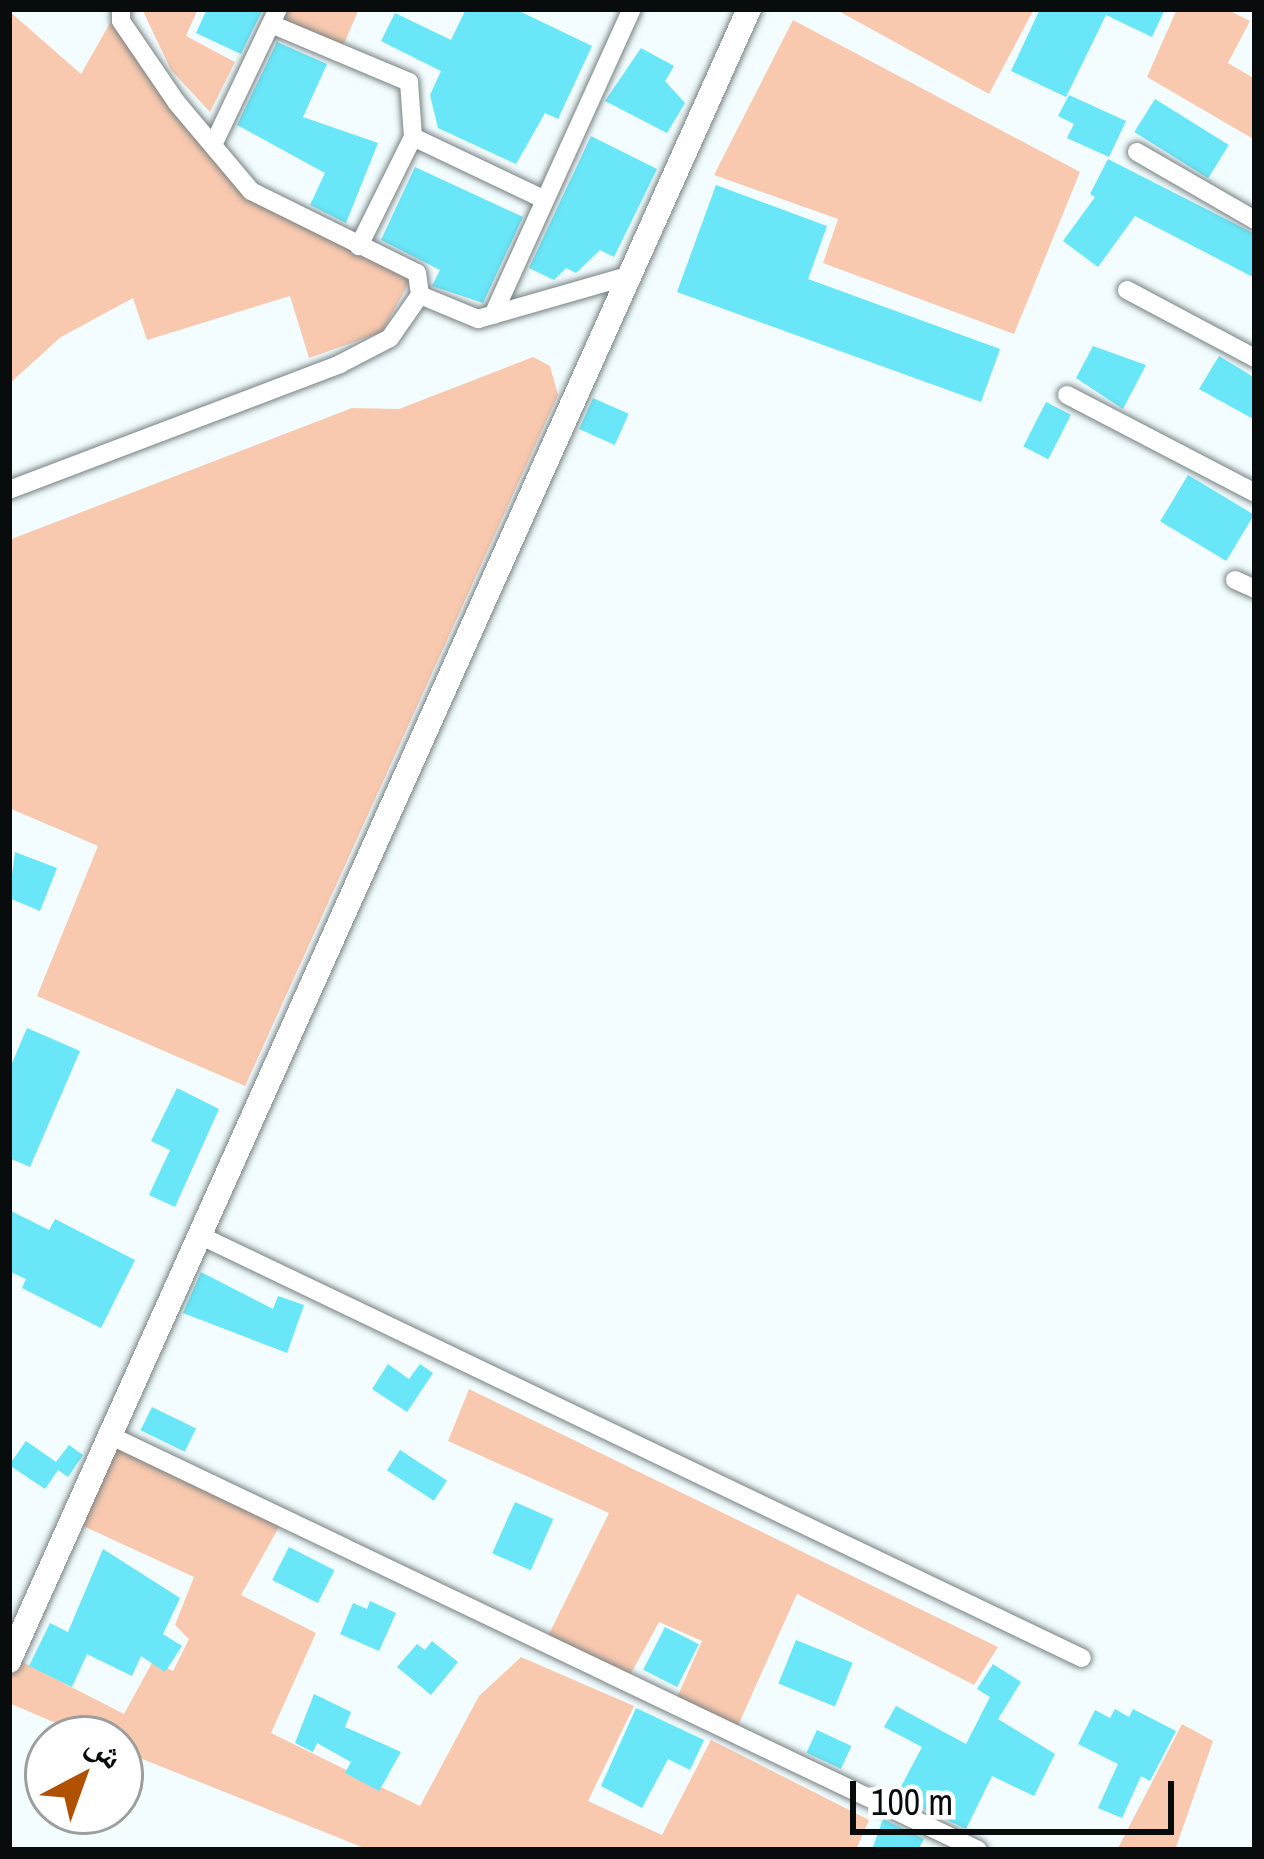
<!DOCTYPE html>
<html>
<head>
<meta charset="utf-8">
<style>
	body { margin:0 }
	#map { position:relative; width:1264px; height:1859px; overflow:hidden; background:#f3fdff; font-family:"Archivo Narrow","Noto Naskh Arabic",sans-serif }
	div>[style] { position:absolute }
	.green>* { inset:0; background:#f9c9af }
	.building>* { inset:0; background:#69e7f9; transform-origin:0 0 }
	.roads { filter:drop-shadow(0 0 3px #788182) drop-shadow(0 0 3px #788182) }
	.minor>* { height:18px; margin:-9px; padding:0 9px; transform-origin:9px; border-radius:9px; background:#fff }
	.tertiary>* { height:24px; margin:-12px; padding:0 12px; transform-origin:12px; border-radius:12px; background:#fff }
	span { translate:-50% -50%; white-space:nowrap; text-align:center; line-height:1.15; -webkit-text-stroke:12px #fff; paint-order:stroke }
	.frame { position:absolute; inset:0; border:12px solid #090c0d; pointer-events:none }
	.north { position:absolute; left:24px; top:1715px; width:120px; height:120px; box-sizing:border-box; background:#fff; border:3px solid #9d9e9e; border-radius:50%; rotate:41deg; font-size:33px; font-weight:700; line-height:48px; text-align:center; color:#090c0d }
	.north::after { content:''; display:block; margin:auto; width:42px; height:54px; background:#af5100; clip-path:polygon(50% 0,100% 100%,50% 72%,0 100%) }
	.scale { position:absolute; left:850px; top:1781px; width:324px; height:54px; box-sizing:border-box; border:6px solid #090c0d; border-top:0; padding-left:15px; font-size:36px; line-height:42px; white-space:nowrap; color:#090c0d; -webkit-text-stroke:9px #fff; paint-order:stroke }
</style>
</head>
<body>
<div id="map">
	<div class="green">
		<i style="clip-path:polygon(118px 9px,251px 191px,410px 281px,382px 332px,309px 358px,290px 296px,147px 340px,133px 298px,61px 337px,9px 384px,9px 11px,81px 74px)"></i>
		<i style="clip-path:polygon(142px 9px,198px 9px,186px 36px,235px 62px,210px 112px,171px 70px)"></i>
		<i style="clip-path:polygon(278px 9px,359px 9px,340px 53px,271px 24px)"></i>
		<i style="clip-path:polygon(835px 9px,1034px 9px,989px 94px)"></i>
		<i style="clip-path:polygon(1177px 9px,1226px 9px,1250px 21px,1228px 63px,1255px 79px,1255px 140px,1147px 77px)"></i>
		<i style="clip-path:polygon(793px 20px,1080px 172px,1014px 334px,823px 263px,838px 219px,714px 175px)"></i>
		<i style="clip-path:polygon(533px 357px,550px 366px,558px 395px,245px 1086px,37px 996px,98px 846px,9px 808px,9px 540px,352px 408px,399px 409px)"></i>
		<i style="clip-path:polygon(469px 1389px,998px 1647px,974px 1685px,797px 1594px,736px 1730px,675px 1702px,702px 1641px,659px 1622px,628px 1679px,545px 1642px,609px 1513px,448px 1441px)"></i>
		<i style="clip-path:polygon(107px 1434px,284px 1518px,241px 1595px,316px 1633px,271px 1733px,420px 1806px,479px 1696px,521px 1657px,634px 1706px,588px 1801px,662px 1835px,711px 1740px,869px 1820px,856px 1850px,369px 1850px,120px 1750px,120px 1739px,93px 1739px,9px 1703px,11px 1656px,124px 1714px,153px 1661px,173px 1671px,189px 1639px,175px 1625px,194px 1577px,70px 1520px)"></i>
		<i style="clip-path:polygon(1182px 1724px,1213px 1741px,1175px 1850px,1117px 1850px)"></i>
	</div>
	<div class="building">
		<i style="clip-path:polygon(207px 9px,263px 9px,241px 54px,196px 33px)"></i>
		<i style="clip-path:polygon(466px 9px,515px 9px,592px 46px,558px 119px,545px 113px,516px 164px,438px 128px,430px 95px,441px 71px,381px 41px,395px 13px,451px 40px)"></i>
		<i style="clip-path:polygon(1040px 9px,1165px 9px,1152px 37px,1106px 15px,1066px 97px,1011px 71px)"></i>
		<i style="clip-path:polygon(277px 42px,327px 64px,303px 117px,378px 143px,346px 223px,310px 205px,325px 173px,237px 125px)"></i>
		<i style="clip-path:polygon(641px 48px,674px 66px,665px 81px,685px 103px,667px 133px,605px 101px)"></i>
		<i style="clip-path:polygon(1069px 95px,1126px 121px,1109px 157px,1067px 138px,1074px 124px,1058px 116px)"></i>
		<i style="left:1155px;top:99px;width:87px;height:39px;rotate:32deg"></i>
		<i style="clip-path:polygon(591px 136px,657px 169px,614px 257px,600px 250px,576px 273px,566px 268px,554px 280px,529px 268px)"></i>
		<i style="clip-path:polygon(1108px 159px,1255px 234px,1255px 278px,1135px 216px,1098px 267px,1063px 241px,1095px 197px,1090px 194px)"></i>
		<i style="clip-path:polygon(415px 167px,523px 217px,483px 303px,432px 286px,440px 270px,381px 240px)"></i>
		<i style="clip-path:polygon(716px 185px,827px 226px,808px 279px,1000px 349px,981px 402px,677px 292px)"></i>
		<i style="clip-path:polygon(1093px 346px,1146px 365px,1123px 409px,1076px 378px)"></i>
		<i style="clip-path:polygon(1219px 356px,1255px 378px,1255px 420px,1199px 389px)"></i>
		<i style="left:593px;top:398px;width:39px;height:34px;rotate:24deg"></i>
		<i style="left:1046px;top:402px;width:28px;height:50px;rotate:27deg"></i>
		<i style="left:1188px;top:475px;width:77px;height:54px;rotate:31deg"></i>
		<i style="clip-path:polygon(15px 852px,57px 868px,40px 911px,9px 898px)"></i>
		<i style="clip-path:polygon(27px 1028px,80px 1051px,30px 1167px,9px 1158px,9px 1070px)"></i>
		<i style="clip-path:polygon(177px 1088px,219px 1109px,175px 1207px,149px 1195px,170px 1150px,151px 1141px)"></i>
		<i style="clip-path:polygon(9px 1210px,49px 1230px,55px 1219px,135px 1260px,101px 1328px,22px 1288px,26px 1279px,9px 1271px)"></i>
		<i style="clip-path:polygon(201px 1272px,273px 1309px,278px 1296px,304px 1305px,287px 1353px,183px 1313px)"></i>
		<i style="clip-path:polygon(388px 1364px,409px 1379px,420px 1364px,433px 1373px,407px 1412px,372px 1389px)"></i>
		<i style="left:152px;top:1407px;width:49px;height:26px;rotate:26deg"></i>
		<i style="clip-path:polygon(26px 1441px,56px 1462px,69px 1445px,83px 1455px,68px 1477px,58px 1470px,45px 1489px,9px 1465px)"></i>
		<i style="left:400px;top:1450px;width:56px;height:24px;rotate:33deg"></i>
		<i style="left:515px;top:1502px;width:42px;height:56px;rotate:24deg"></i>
		<i style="left:289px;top:1547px;width:51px;height:37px;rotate:27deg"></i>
		<i style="clip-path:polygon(103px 1549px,180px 1598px,163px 1634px,182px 1646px,165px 1672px,141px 1656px,132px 1676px,87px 1654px,72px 1687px,29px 1666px,50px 1623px,68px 1632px)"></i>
		<i style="clip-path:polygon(370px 1601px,396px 1613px,379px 1651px,340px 1634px,353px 1603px,367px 1609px)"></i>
		<i style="left:665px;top:1627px;width:38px;height:48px;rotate:27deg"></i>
		<i style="left:796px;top:1640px;width:61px;height:47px;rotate:22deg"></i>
		<i style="clip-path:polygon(432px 1641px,458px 1662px,431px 1695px,397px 1667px,417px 1644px,425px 1650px)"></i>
		<i style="clip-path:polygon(993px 1664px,1021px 1682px,998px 1719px,1055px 1754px,1034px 1796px,992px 1776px,966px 1829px,896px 1796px,922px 1747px,884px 1727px,896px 1706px,966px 1744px,990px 1697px,977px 1689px)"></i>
		<i style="clip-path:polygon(314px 1694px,351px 1712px,345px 1727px,401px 1752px,379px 1791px,345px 1773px,351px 1762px,317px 1743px,313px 1752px,295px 1743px)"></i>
		<i style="clip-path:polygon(636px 1708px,704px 1740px,690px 1770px,668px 1759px,642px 1808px,601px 1786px)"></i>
		<i style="clip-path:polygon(1115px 1709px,1129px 1717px,1133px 1709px,1176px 1731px,1150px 1781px,1141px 1776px,1122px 1818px,1098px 1808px,1118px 1764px,1078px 1744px,1095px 1710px,1110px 1718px)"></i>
		<i style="left:817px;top:1730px;width:38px;height:25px;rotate:25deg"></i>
		<i style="clip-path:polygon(883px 1819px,924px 1839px,918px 1850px,872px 1850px)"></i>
	</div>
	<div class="roads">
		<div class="minor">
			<i style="left:121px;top:9px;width:12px;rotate:90deg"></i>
			<i style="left:121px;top:21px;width:99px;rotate:55.7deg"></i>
			<i style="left:177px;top:103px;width:115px;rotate:49.9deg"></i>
			<i style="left:251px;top:191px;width:185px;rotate:26.3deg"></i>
			<i style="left:417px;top:273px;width:22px;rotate:82deg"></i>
			<i style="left:420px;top:295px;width:63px;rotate:22.5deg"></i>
			<i style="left:478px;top:319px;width:156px;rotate:-16deg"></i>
			<i style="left:271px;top:24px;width:150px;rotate:22.8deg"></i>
			<i style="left:409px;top:82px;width:55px;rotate:85.8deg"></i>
			<i style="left:413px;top:137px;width:122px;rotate:116.4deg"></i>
			<i style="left:413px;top:137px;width:146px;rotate:25.5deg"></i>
			<i style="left:213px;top:145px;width:151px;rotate:-64.5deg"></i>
			<i style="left:1137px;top:152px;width:136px;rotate:30deg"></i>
			<i style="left:1127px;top:290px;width:145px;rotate:28deg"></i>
			<i style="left:493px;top:315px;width:336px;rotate:-65.6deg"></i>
			<i style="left:1067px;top:395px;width:212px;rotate:27.5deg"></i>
			<i style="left:9px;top:490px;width:354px;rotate:-20.8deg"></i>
			<i style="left:340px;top:364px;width:56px;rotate:-27.5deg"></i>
			<i style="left:390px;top:338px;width:52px;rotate:-55.1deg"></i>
			<i style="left:1235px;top:580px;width:22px;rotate:24deg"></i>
			<i style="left:197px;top:1234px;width:981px;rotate:25.6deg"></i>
			<i style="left:107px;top:1434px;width:965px;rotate:25.53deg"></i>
		</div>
		<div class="tertiary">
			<i style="left:9px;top:1661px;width:1810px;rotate:-65.87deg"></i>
		</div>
	</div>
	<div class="frame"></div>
	<div class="north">ش</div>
	<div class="scale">100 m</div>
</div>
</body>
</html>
